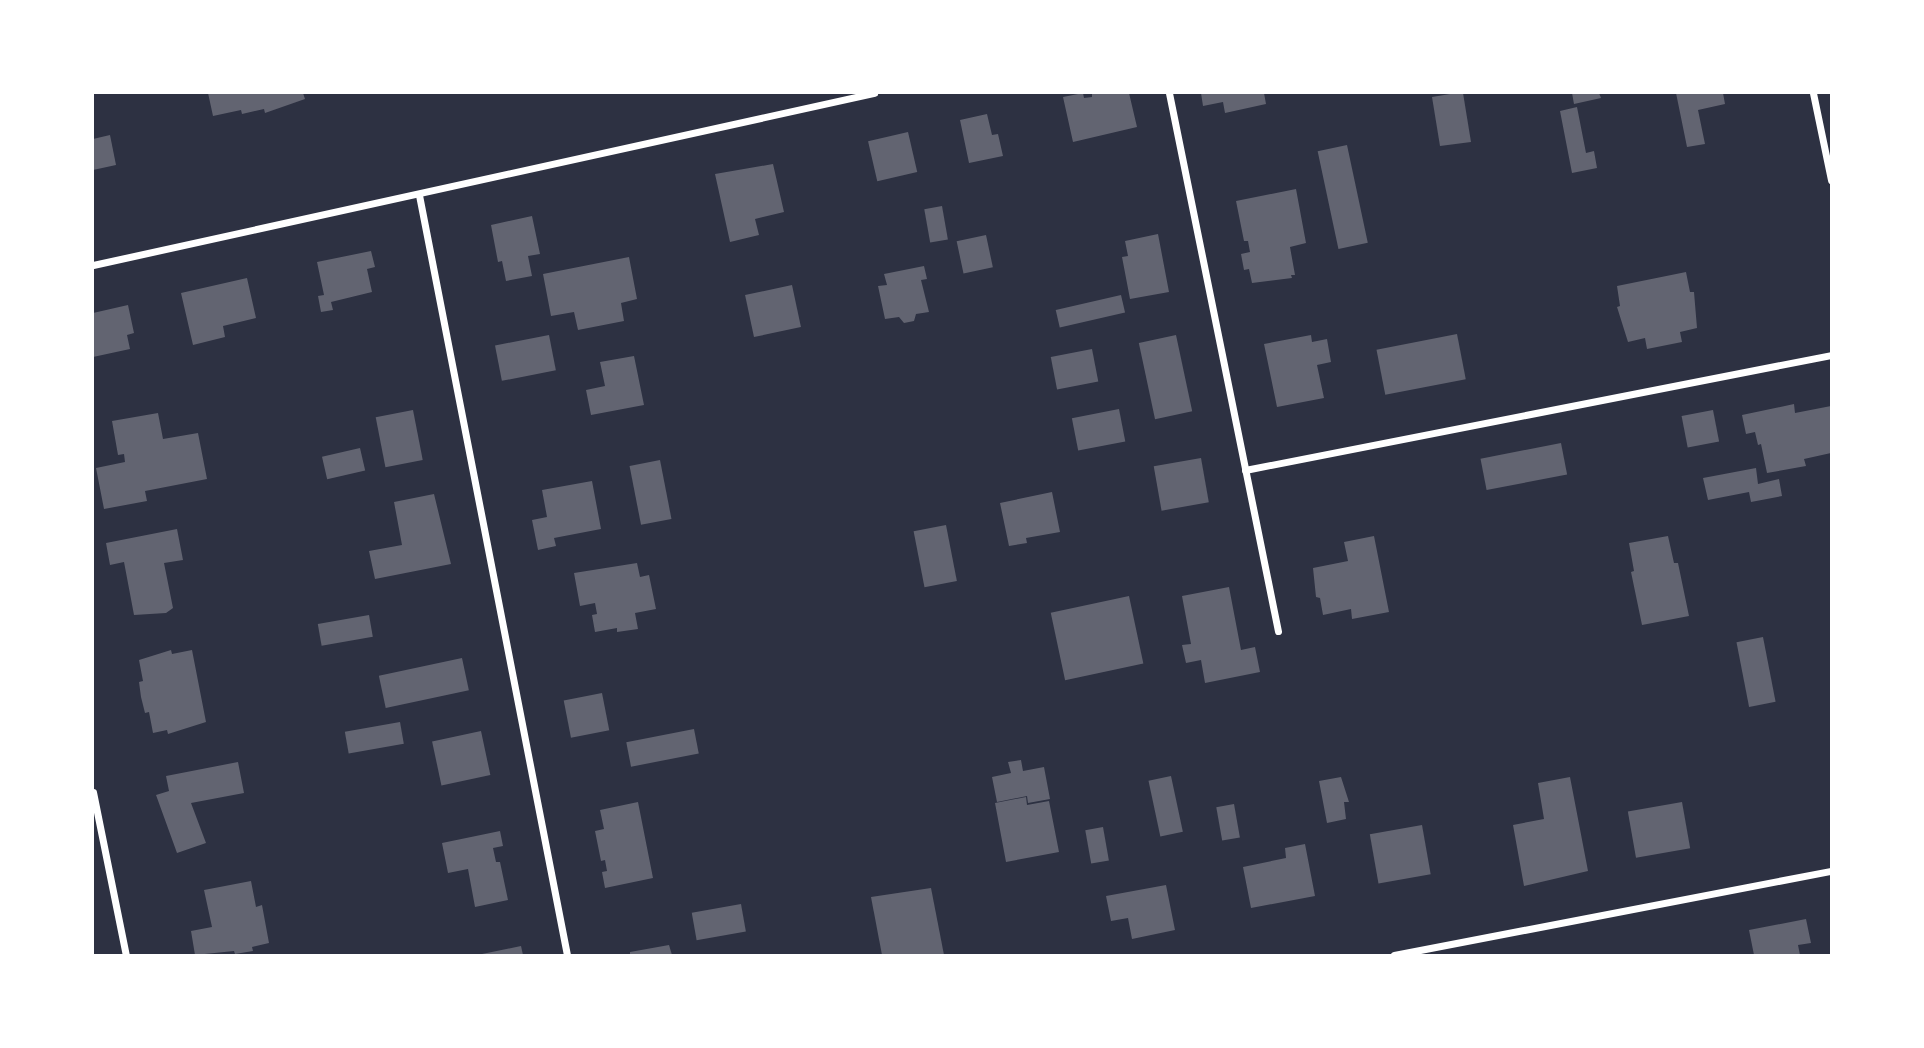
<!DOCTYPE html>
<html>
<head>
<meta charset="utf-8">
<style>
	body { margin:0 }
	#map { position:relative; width:1924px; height:1048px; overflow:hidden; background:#2d3142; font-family:"Public Sans",sans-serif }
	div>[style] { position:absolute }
	.building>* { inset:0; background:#626471; transform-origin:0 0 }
	.minor>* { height:7px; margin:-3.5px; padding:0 3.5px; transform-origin:3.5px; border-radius:3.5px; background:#fff }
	span { translate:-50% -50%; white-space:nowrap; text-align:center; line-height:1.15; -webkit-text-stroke:5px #fff; paint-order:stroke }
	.frame { position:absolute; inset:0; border:94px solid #fff; pointer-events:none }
</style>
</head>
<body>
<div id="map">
	<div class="building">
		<i style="clip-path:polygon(208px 93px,303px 93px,305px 99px,265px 113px,264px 109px,242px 114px,241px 110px,213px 116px)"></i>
		<i style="clip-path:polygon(1083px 93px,1084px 98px,1092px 97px,1092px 93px,1129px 93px,1137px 127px,1073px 142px,1063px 97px)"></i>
		<i style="clip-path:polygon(1201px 93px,1264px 93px,1266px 104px,1225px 113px,1223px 102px,1203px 106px)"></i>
		<i style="clip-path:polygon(1456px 93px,1463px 93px,1471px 142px,1440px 146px,1432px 97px)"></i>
		<i style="clip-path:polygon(1572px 93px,1599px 93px,1601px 98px,1574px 104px)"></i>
		<i style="clip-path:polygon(1676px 93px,1723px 93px,1725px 104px,1698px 110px,1705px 144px,1687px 147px)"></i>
		<i style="clip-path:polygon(1577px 107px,1586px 153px,1594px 151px,1597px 168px,1572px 173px,1560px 111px)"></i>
		<i style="clip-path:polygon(987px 114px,992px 135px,998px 134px,1003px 156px,969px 163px,960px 120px)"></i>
		<i style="left:908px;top:132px;width:41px;height:41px;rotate:77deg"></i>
		<i style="clip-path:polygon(110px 135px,116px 165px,93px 170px,93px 139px)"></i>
		<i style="left:1347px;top:145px;width:100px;height:30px;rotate:78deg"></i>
		<i style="clip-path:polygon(773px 164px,784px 212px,755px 219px,759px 235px,730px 242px,715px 174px)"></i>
		<i style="clip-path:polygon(1296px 189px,1306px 243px,1290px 247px,1295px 275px,1291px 275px,1292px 278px,1252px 283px,1249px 269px,1244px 270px,1241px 254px,1250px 252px,1248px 241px,1244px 241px,1236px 201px)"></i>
		<i style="left:942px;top:206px;width:34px;height:18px;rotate:80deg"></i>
		<i style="clip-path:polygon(532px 216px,540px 254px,528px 256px,532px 276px,506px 281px,502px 261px,498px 262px,491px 225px)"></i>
		<i style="clip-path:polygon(1158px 234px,1169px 292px,1130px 299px,1122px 257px,1128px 256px,1125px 241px)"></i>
		<i style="left:986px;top:235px;width:33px;height:30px;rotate:78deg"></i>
		<i style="clip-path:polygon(371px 251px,375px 267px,367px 269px,372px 292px,331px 302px,333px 310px,321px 312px,318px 296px,324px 295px,317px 262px)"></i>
		<i style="clip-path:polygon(629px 257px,637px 299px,621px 303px,624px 321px,578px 330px,574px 312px,551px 316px,543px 274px)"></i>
		<i style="clip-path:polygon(924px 266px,927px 279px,921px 280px,929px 312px,916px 314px,914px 321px,904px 323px,899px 317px,885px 319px,878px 286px,887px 285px,884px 274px)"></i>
		<i style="clip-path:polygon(1686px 272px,1690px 292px,1694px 292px,1697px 328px,1680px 332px,1682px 342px,1647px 349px,1645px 338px,1628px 342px,1617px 307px,1620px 306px,1617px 286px)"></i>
		<i style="clip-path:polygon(247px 278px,256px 318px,223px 326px,225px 337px,193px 345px,181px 293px)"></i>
		<i style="left:792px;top:285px;width:43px;height:48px;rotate:78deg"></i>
		<i style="left:1121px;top:295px;width:18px;height:67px;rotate:77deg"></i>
		<i style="clip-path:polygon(128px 305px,134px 333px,127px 335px,130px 349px,93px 357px,93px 313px)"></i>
		<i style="left:1457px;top:334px;width:46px;height:82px;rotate:79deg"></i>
		<i style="left:549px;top:335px;width:36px;height:55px;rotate:79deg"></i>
		<i style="left:1176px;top:335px;width:78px;height:38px;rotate:78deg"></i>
		<i style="clip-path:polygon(1311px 335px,1312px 342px,1327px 339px,1331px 362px,1317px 365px,1324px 398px,1277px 407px,1264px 344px)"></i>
		<i style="left:1092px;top:349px;width:33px;height:42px;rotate:79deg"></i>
		<i style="clip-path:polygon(634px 356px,644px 405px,591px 415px,586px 390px,605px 386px,600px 362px)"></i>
		<i style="clip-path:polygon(1794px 404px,1795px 413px,1831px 406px,1831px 453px,1804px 459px,1806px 466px,1767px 473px,1761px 444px,1758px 445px,1755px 432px,1746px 434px,1742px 415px)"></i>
		<i style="left:1119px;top:409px;width:33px;height:48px;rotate:79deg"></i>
		<i style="left:413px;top:410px;width:51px;height:38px;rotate:79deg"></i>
		<i style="left:1713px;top:410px;width:32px;height:32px;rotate:79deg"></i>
		<i style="clip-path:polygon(158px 413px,163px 439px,198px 433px,207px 479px,145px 491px,147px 501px,104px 509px,96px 468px,125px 462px,124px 454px,118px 455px,112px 421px)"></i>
		<i style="left:1561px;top:443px;width:32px;height:82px;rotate:79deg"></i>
		<i style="left:360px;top:448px;width:23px;height:39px;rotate:77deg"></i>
		<i style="left:1201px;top:458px;width:45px;height:48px;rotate:80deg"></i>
		<i style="left:660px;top:460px;width:60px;height:31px;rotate:79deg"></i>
		<i style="clip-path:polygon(1756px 468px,1758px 484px,1779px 479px,1782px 496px,1751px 502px,1749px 492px,1708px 500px,1703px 478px)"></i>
		<i style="clip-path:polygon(592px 481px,601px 529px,554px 538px,556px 546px,538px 550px,532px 520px,547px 517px,542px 490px)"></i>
		<i style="clip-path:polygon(1052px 492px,1060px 532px,1026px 538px,1027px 543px,1009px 546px,1000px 503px)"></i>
		<i style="clip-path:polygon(434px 494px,451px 564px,375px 579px,369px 551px,402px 545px,394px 502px)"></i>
		<i style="left:946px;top:525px;width:57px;height:33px;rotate:79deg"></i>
		<i style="clip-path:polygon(177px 529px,183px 560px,164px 563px,173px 608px,166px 613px,134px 615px,124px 562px,110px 565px,106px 543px)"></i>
		<i style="clip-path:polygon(1374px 536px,1389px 612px,1352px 619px,1351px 609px,1323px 615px,1320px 598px,1316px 597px,1313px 568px,1348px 561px,1344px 542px)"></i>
		<i style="clip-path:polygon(1668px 536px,1674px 563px,1678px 563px,1689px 616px,1642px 625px,1631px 572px,1634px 571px,1629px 543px)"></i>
		<i style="clip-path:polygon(637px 563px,640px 577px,649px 575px,656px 609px,635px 613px,638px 629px,617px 632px,617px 628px,595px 632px,592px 615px,597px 614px,595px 603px,580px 606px,574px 573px)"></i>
		<i style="clip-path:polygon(1229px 587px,1241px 650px,1255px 647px,1260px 672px,1205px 683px,1201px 660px,1186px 663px,1182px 645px,1191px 644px,1182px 596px)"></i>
		<i style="left:1129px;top:596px;width:69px;height:80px;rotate:78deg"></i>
		<i style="left:369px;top:615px;width:22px;height:52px;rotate:80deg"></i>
		<i style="left:1763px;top:637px;width:66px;height:27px;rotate:79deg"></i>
		<i style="clip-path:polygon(171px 650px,172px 654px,192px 650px,206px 722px,168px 734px,167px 730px,153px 733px,149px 712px,145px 713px,141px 697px,139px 682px,143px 681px,139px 660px)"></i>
		<i style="left:462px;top:658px;width:33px;height:85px;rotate:78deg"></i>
		<i style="left:602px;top:693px;width:38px;height:39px;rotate:79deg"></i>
		<i style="left:400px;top:722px;width:22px;height:56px;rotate:80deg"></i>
		<i style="left:694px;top:729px;width:25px;height:69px;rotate:79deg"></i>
		<i style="left:481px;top:731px;width:45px;height:50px;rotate:78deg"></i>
		<i style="clip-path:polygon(1021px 760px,1023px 771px,1044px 767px,1050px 799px,1028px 803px,1027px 796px,997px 802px,992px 777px,1011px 773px,1008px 762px)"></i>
		<i style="clip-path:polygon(238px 762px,244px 793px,191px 803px,206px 843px,177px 853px,156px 795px,169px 791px,166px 776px)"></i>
		<i style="left:1171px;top:776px;width:57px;height:23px;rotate:78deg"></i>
		<i style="clip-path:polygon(1341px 777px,1349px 802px,1344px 802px,1346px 819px,1327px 823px,1319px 781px)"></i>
		<i style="clip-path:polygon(1570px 777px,1588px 871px,1524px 886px,1513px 825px,1544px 819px,1538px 783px)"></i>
		<i style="clip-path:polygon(1026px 797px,1027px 805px,1049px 801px,1059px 852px,1006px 862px,995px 803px)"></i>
		<i style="clip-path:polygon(638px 802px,653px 878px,605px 888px,602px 872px,607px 871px,605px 860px,601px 861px,595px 831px,604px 829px,600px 810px)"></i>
		<i style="left:1682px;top:802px;width:47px;height:55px;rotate:80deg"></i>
		<i style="left:1234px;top:804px;width:34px;height:18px;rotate:80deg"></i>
		<i style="left:1422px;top:825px;width:50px;height:53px;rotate:80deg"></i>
		<i style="left:1103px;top:827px;width:34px;height:18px;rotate:80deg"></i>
		<i style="clip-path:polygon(500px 831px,503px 846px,493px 848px,496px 862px,500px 862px,508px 900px,475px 907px,468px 869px,448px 873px,442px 843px)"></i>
		<i style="clip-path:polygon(1305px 844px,1315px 896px,1251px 908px,1243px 867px,1286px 858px,1285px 848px)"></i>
		<i style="clip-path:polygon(251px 881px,256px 907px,262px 905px,269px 943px,252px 947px,253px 951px,235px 954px,234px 951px,195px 955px,191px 931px,212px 927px,204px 890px)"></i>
		<i style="clip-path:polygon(1166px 885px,1175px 930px,1132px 939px,1128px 918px,1111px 921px,1106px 896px)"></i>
		<i style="clip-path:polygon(931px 888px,944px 955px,882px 955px,871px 897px)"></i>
		<i style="left:741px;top:904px;width:28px;height:50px;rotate:80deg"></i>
		<i style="clip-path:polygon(1806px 919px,1811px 943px,1798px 945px,1800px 955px,1754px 955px,1749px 930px)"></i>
		<i style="clip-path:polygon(669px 945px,672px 955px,630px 955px,630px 952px)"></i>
		<i style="clip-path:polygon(521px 946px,523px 955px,482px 955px,482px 954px)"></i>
	</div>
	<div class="minor">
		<i style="left:1169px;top:93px;width:549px;rotate:78.55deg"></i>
		<i style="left:1813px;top:93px;width:89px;rotate:78.3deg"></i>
		<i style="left:419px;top:195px;width:774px;rotate:78.98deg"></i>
		<i style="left:93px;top:265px;width:800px;rotate:-12.42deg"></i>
		<i style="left:1245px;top:470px;width:597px;rotate:-11.1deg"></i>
		<i style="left:93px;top:792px;width:166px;rotate:78.6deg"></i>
		<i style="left:1394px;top:955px;width:445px;rotate:-10.9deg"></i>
	</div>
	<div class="frame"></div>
</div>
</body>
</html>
